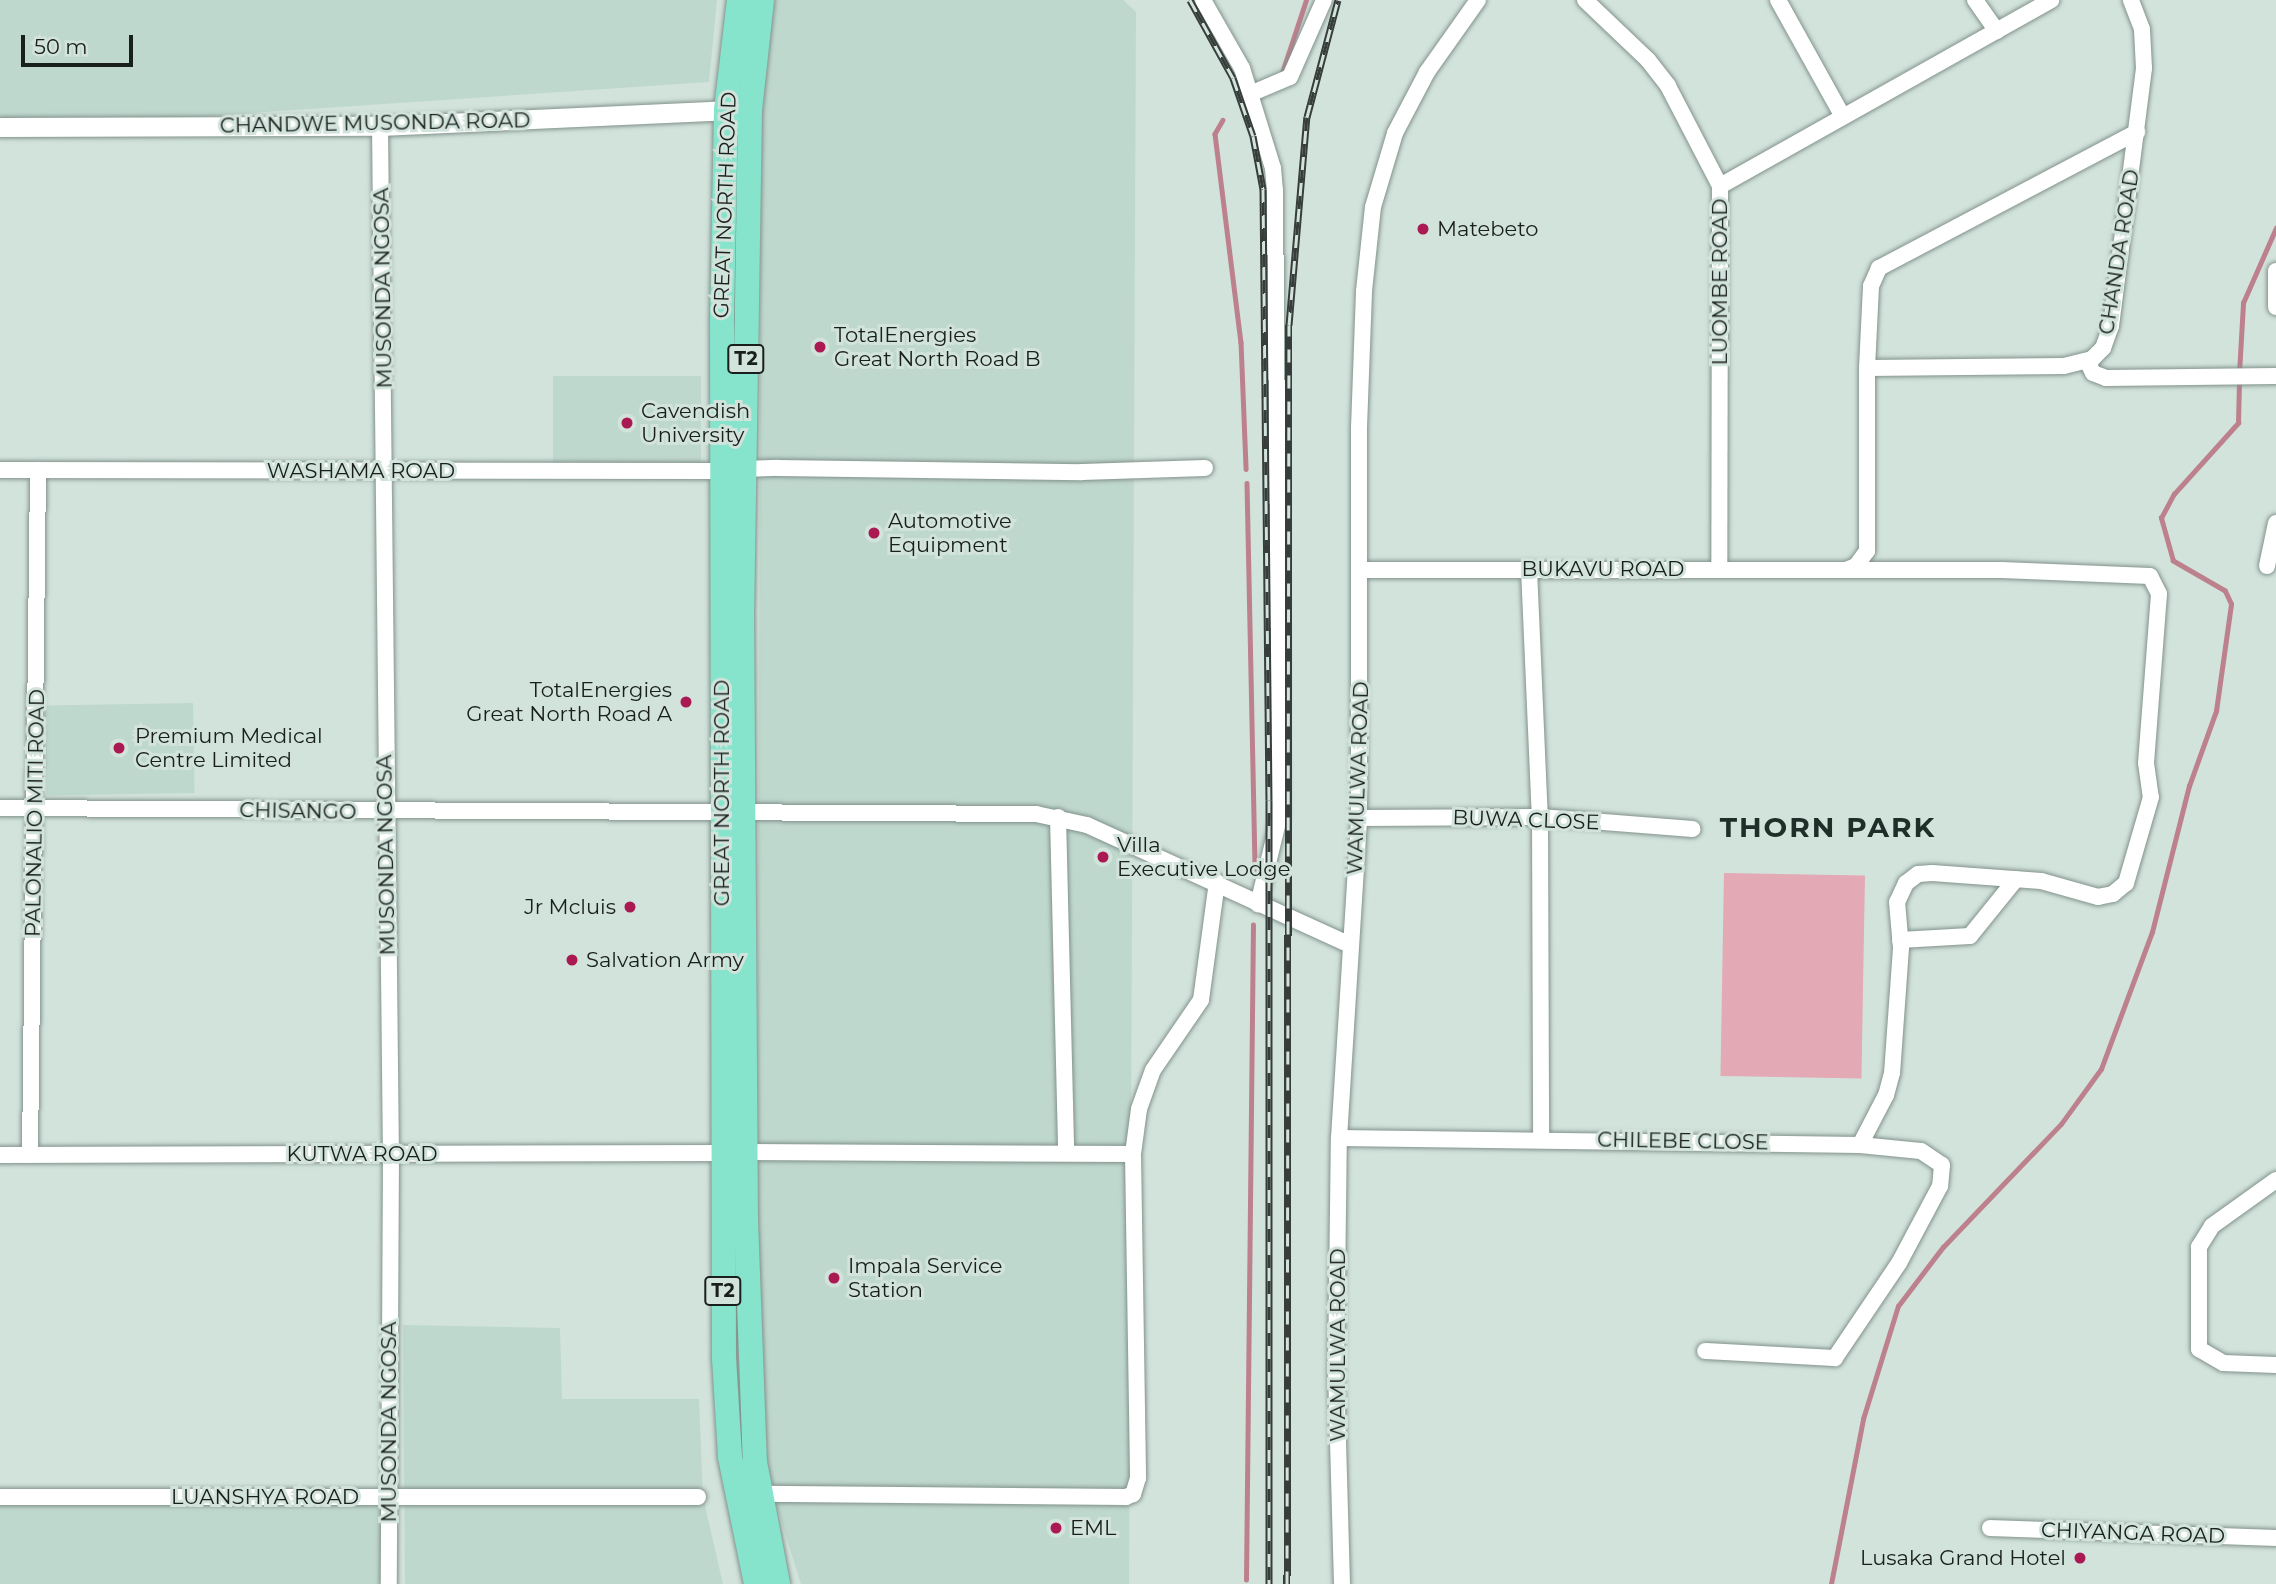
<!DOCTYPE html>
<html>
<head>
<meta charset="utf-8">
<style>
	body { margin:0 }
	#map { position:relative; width:2276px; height:1584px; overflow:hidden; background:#d2e3dc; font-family:Montserrat,sans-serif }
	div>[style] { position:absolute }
	.built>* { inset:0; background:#bfd8ce; transform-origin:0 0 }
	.green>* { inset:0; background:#e3a9b5; transform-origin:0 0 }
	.stream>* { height:4.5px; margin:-2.25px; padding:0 2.25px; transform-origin:2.25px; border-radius:2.25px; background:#bd808d }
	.roads { filter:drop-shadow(0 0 2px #82928c) drop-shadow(0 0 2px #82928c) }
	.minor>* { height:16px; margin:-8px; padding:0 8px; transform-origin:8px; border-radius:8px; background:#fff }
	.tertiary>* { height:19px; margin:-9.5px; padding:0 9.5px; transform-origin:9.5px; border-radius:9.5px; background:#fff }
	.primary>* { height:24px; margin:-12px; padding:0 12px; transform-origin:12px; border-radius:12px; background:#85e4cb }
	.rail>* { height:7px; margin-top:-3.5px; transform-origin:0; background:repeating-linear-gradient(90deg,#d2e3dc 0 13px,#363d3a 0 26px); box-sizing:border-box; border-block:2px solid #363d3a }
	.dots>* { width:19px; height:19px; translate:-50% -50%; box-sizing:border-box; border:4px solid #d2e3dc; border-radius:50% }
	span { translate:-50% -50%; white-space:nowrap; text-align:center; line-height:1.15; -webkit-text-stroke:6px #d2e3dc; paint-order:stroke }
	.shield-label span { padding:2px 5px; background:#d2e3dc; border:2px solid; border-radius:5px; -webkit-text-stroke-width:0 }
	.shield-label { font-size:19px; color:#191f1c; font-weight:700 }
	.street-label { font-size:21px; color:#191f1c }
	.poi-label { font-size:21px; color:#191f1c }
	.left { translate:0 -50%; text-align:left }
	.right { translate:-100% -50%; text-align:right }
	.district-label { font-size:28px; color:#202e29; font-weight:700; letter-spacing:2px }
	.scale { position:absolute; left:21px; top:35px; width:112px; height:32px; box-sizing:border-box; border:4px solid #191f1c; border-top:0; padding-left:9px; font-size:21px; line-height:24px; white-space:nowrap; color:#191f1c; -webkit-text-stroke:5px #d2e3dc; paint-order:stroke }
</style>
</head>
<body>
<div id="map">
	<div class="built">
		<i style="clip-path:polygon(0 0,717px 0,709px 82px,0 130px)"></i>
		<i style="clip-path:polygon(775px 0,1123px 0,1136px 12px,1129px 1584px,801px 1584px,767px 1476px,757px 1311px,761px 97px)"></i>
		<i style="left:701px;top:376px;width:88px;height:148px;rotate:90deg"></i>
		<i style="left:193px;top:703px;width:90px;height:148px;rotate:89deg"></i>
		<i style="clip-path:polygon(403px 1325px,560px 1328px,562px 1399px,699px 1399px,703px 1497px,723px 1584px,405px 1584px)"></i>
		<i style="left:0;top:1496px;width:383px;height:88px"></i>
	</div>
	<div class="green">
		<i style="left:1724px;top:873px;width:141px;height:203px;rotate:1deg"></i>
	</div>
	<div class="stream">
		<i style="left:1282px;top:73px;width:77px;rotate:-71.8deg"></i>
		<i style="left:1223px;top:120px;width:16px;rotate:120deg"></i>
		<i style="left:1215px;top:134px;width:210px;rotate:82.9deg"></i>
		<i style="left:1241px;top:342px;width:127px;rotate:87.7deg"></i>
		<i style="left:2239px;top:373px;width:70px;rotate:-86.7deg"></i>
		<i style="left:2243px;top:303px;width:82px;rotate:-66.3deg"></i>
		<i style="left:1247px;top:483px;width:386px;rotate:88.8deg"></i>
		<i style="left:1246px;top:1580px;width:655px;rotate:-89.39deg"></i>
		<i style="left:1831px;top:1584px;width:168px;rotate:-79deg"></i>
		<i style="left:1863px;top:1419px;width:118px;rotate:-72.8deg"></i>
		<i style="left:1898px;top:1306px;width:74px;rotate:-52.7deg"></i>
		<i style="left:1943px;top:1247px;width:170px;rotate:-46.2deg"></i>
		<i style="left:2061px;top:1124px;width:68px;rotate:-54deg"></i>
		<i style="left:2101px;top:1069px;width:146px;rotate:-69.6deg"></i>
		<i style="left:2152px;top:932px;width:151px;rotate:-75.8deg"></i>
		<i style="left:2189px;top:786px;width:80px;rotate:-70.2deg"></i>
		<i style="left:2216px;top:711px;width:108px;rotate:-82deg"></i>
		<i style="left:2231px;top:604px;width:14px;rotate:-115deg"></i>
		<i style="left:2225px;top:591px;width:60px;rotate:-150deg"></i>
		<i style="left:2173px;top:561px;width:45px;rotate:-105.6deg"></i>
		<i style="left:2161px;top:518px;width:27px;rotate:-62deg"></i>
		<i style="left:2174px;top:494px;width:96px;rotate:-48deg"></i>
		<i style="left:2238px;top:423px;width:41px;rotate:-88.6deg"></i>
	</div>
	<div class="roads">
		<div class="minor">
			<i style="left:1203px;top:0;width:78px;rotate:60.2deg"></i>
			<i style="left:1242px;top:68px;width:105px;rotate:72.8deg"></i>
			<i style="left:1273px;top:168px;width:23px;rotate:85deg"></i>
			<i style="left:1275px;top:191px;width:623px;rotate:89.54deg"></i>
			<i style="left:1280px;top:814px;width:93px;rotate:103.7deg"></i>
			<i style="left:1585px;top:0;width:87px;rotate:43.6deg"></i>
			<i style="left:1648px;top:60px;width:33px;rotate:52deg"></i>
			<i style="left:1668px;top:86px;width:113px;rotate:62.5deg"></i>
			<i style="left:1720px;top:186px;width:382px;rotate:90.1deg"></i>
			<i style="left:1778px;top:0;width:132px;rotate:60.9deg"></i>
			<i style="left:1975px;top:0;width:38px;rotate:55deg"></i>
			<i style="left:1250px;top:94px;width:43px;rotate:-23deg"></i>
			<i style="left:1290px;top:77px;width:84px;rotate:-66.2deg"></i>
			<i style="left:380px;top:126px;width:1028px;rotate:89.39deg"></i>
			<i style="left:391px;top:1154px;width:430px;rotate:90.3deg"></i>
			<i style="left:1720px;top:186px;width:380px;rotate:-29.3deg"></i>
			<i style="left:2276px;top:271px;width:36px;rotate:90deg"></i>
			<i style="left:2087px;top:361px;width:13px;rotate:63deg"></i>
			<i style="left:2093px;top:373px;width:14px;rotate:21deg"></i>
			<i style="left:2106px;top:378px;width:170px;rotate:-0.7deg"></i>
			<i style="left:1867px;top:368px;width:197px;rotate:-0.6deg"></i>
			<i style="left:2064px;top:366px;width:29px;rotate:-14deg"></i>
			<i style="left:2092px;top:359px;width:16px;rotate:-45deg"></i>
			<i style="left:2103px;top:348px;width:23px;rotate:-70deg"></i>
			<i style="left:2111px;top:326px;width:260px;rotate:-82.7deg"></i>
			<i style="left:2144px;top:68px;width:39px;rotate:-93deg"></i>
			<i style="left:2142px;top:29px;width:31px;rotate:-111deg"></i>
			<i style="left:0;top:470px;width:723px;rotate:0.08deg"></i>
			<i style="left:739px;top:476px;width:9px;rotate:-54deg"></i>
			<i style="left:744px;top:469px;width:34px;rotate:-2deg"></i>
			<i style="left:778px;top:468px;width:304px;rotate:0.8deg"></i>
			<i style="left:1082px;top:472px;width:123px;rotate:-1.9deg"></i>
			<i style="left:2267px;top:566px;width:44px;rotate:-78.2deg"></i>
			<i style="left:1529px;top:569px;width:248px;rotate:87.5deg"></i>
			<i style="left:1540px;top:817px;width:321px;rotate:89.8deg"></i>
			<i style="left:1362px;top:570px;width:640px"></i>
			<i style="left:2002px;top:570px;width:148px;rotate:2.3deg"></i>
			<i style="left:2150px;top:576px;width:20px;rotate:63deg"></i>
			<i style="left:2159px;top:594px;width:169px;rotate:94.4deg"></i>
			<i style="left:2146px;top:763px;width:34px;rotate:82deg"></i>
			<i style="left:2151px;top:797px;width:90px;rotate:106.2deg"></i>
			<i style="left:2126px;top:883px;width:17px;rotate:140deg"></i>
			<i style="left:2113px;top:894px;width:15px;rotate:169deg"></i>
			<i style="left:2098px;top:897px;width:59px;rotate:-164.3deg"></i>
			<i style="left:2041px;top:881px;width:109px;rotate:-175.8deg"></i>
			<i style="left:1932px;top:873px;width:14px;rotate:176deg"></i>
			<i style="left:1918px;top:874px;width:15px;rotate:143deg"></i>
			<i style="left:1906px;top:883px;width:21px;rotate:115deg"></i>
			<i style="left:1897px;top:902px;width:46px;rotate:85deg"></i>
			<i style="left:1901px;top:948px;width:125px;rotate:94.1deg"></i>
			<i style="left:1892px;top:1073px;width:23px;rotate:105deg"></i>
			<i style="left:1886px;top:1095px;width:56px;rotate:117.5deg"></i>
			<i style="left:1846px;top:570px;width:11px;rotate:-22deg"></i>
			<i style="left:1856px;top:566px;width:19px;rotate:-54deg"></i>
			<i style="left:1867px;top:551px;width:183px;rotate:-90deg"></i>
			<i style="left:1867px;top:368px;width:82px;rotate:-87.2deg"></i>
			<i style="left:1871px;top:286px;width:20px;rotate:-66deg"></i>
			<i style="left:1879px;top:268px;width:292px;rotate:-27.8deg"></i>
			<i style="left:0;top:808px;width:1036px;rotate:0.33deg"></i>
			<i style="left:1036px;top:814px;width:52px;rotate:12.2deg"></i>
			<i style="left:1087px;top:825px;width:289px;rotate:24.5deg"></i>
			<i style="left:1058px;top:817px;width:336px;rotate:88.6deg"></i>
			<i style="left:1359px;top:818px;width:181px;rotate:-0.3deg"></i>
			<i style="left:1540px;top:817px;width:153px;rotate:4.5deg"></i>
			<i style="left:1900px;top:940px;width:70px;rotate:-3.3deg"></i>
			<i style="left:1970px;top:936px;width:73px;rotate:-51.1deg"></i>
			<i style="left:1339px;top:1138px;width:521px;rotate:0.77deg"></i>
			<i style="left:1860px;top:1145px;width:61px;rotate:5.6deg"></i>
			<i style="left:1921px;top:1151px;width:25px;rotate:34deg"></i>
			<i style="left:1942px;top:1165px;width:21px;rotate:95deg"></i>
			<i style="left:1940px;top:1186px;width:87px;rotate:118deg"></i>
			<i style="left:1899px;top:1263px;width:115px;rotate:124deg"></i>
			<i style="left:1835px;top:1358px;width:130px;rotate:-176.9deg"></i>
			<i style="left:746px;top:1152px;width:387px;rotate:0.3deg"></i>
			<i style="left:1133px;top:1154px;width:324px;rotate:89.1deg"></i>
			<i style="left:1138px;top:1478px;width:17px;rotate:107deg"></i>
			<i style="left:1133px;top:1494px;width:8px;rotate:157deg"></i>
			<i style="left:1126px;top:1497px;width:368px;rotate:-179.5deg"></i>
			<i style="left:1133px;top:1154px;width:45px;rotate:-82.4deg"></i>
			<i style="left:1139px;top:1109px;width:41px;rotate:-70.3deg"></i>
			<i style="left:1153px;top:1070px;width:85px;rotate:-55.6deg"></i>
			<i style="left:1201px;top:1000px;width:119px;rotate:-82.3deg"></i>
			<i style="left:0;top:1155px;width:723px;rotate:-0.16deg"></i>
			<i style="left:30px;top:1155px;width:685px;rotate:-89.33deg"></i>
			<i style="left:2276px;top:1180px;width:79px;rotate:144.3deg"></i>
			<i style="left:2212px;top:1226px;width:25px;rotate:122deg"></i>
			<i style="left:2199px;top:1247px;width:102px;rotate:90deg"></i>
			<i style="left:2199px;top:1349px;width:28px;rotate:30deg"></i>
			<i style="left:2223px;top:1363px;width:53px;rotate:2.2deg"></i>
			<i style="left:0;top:1497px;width:698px"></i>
			<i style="left:1990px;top:1528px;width:286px;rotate:2deg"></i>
			<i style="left:1342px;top:1584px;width:212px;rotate:-91.6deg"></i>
			<i style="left:1336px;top:1372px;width:234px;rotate:-89.3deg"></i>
			<i style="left:1339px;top:1138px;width:321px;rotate:-86.4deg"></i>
			<i style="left:1359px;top:818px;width:390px;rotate:-90deg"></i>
			<i style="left:1359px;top:428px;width:137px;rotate:-87.9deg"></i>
			<i style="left:1364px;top:291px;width:84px;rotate:-83.9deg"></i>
			<i style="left:1373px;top:207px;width:77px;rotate:-73.4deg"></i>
			<i style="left:1395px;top:133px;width:69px;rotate:-62.3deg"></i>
			<i style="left:1427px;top:72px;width:88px;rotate:-54.7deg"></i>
		</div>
		<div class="tertiary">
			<i style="left:0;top:127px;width:380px;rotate:-0.2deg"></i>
			<i style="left:380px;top:126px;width:358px;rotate:-2.6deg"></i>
		</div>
		<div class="primary">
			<i style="left:739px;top:0;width:111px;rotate:96.7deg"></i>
			<i style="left:726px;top:110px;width:214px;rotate:91.1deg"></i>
			<i style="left:722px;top:324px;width:1034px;rotate:89.89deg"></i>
			<i style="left:724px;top:1358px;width:99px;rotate:86.5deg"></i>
			<i style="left:730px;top:1457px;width:130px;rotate:78.4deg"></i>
			<i style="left:762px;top:0;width:112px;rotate:96.2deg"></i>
			<i style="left:750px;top:111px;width:496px;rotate:90.9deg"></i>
			<i style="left:742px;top:607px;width:613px;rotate:89.63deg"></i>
			<i style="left:746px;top:1220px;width:242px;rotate:87.9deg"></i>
			<i style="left:755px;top:1462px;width:124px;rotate:79.3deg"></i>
		</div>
	</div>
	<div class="rail">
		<i style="left:1190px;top:0;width:89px;rotate:61.1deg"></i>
		<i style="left:1233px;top:78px;width:61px;rotate:71deg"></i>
		<i style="left:1253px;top:136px;width:54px;rotate:79.3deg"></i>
		<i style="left:1263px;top:189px;width:611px;rotate:89.44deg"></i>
		<i style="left:1269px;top:800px;width:784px;rotate:90deg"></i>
		<i style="left:1287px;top:1584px;width:1259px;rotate:-89.91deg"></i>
		<i style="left:1289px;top:325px;width:209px;rotate:-85.1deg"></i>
		<i style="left:1307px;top:117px;width:121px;rotate:-75.2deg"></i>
	</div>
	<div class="dots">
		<i style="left:1423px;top:229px;background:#aa1952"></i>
		<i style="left:820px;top:347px;background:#aa1952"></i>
		<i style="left:627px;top:423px;background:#aa1952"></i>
		<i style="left:874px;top:533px;background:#aa1952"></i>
		<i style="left:686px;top:702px;background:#aa1952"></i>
		<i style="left:119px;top:748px;background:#aa1952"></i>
		<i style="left:1103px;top:857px;background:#aa1952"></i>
		<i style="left:630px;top:907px;background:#aa1952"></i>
		<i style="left:572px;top:960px;background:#aa1952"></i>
		<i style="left:834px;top:1278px;background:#aa1952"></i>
		<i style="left:1056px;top:1528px;background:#aa1952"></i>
		<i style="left:2080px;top:1558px;background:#aa1952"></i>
	</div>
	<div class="shield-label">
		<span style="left:746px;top:359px">T2</span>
		<span style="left:723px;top:1291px">T2</span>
	</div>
	<div class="street-label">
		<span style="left:375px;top:123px;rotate:-1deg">CHANDWE MUSONDA ROAD</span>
		<span style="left:725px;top:205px;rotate:-88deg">GREAT NORTH ROAD</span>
		<span style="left:2119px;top:252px;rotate:-81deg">CHANDA ROAD</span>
		<span style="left:1720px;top:282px;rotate:-90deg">LUOMBE ROAD</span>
		<span style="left:383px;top:288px;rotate:-91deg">MUSONDA NGOSA</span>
		<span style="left:361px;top:471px">WASHAMA ROAD</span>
		<span style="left:1603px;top:569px">BUKAVU ROAD</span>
		<span style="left:1358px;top:778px;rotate:-88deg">WAMULWA ROAD</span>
		<span style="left:722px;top:793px;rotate:-90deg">GREAT NORTH ROAD</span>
		<span style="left:298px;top:811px;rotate:1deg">CHISANGO</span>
		<span style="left:35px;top:813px;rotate:-89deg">PALONALIO MITI ROAD</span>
		<span style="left:1526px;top:820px;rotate:2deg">BUWA CLOSE</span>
		<span style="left:386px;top:855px;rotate:-91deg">MUSONDA NGOSA</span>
		<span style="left:1683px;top:1141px;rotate:1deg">CHILEBE CLOSE</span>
		<span style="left:362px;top:1154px">KUTWA ROAD</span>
		<span style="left:1338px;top:1345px;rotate:-90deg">WAMULWA ROAD</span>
		<span style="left:389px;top:1422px;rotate:-90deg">MUSONDA NGOSA</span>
		<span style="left:265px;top:1497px">LUANSHYA ROAD</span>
		<span style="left:2133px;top:1533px;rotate:2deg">CHIYANGA ROAD</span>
	</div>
	<div class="poi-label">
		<span class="left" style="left:1437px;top:229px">Matebeto</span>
		<span class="left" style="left:834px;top:347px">TotalEnergies<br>Great North Road B</span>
		<span class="left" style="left:641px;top:423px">Cavendish<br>University</span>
		<span class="left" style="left:888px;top:533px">Automotive<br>Equipment</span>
		<span class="right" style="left:672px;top:702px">TotalEnergies<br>Great North Road A</span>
		<span class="left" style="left:135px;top:748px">Premium Medical<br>Centre Limited</span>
		<span class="left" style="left:1117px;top:857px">Villa<br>Executive Lodge</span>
		<span class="right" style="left:616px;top:907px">Jr Mcluis</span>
		<span class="left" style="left:586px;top:960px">Salvation Army</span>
		<span class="left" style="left:848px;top:1278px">Impala Service<br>Station</span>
		<span class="left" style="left:1070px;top:1528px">EML</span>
		<span class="right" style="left:2066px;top:1558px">Lusaka Grand Hotel</span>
	</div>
	<div class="district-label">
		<span style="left:1828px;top:827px">THORN PARK</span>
	</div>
	<div class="scale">50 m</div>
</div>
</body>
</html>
